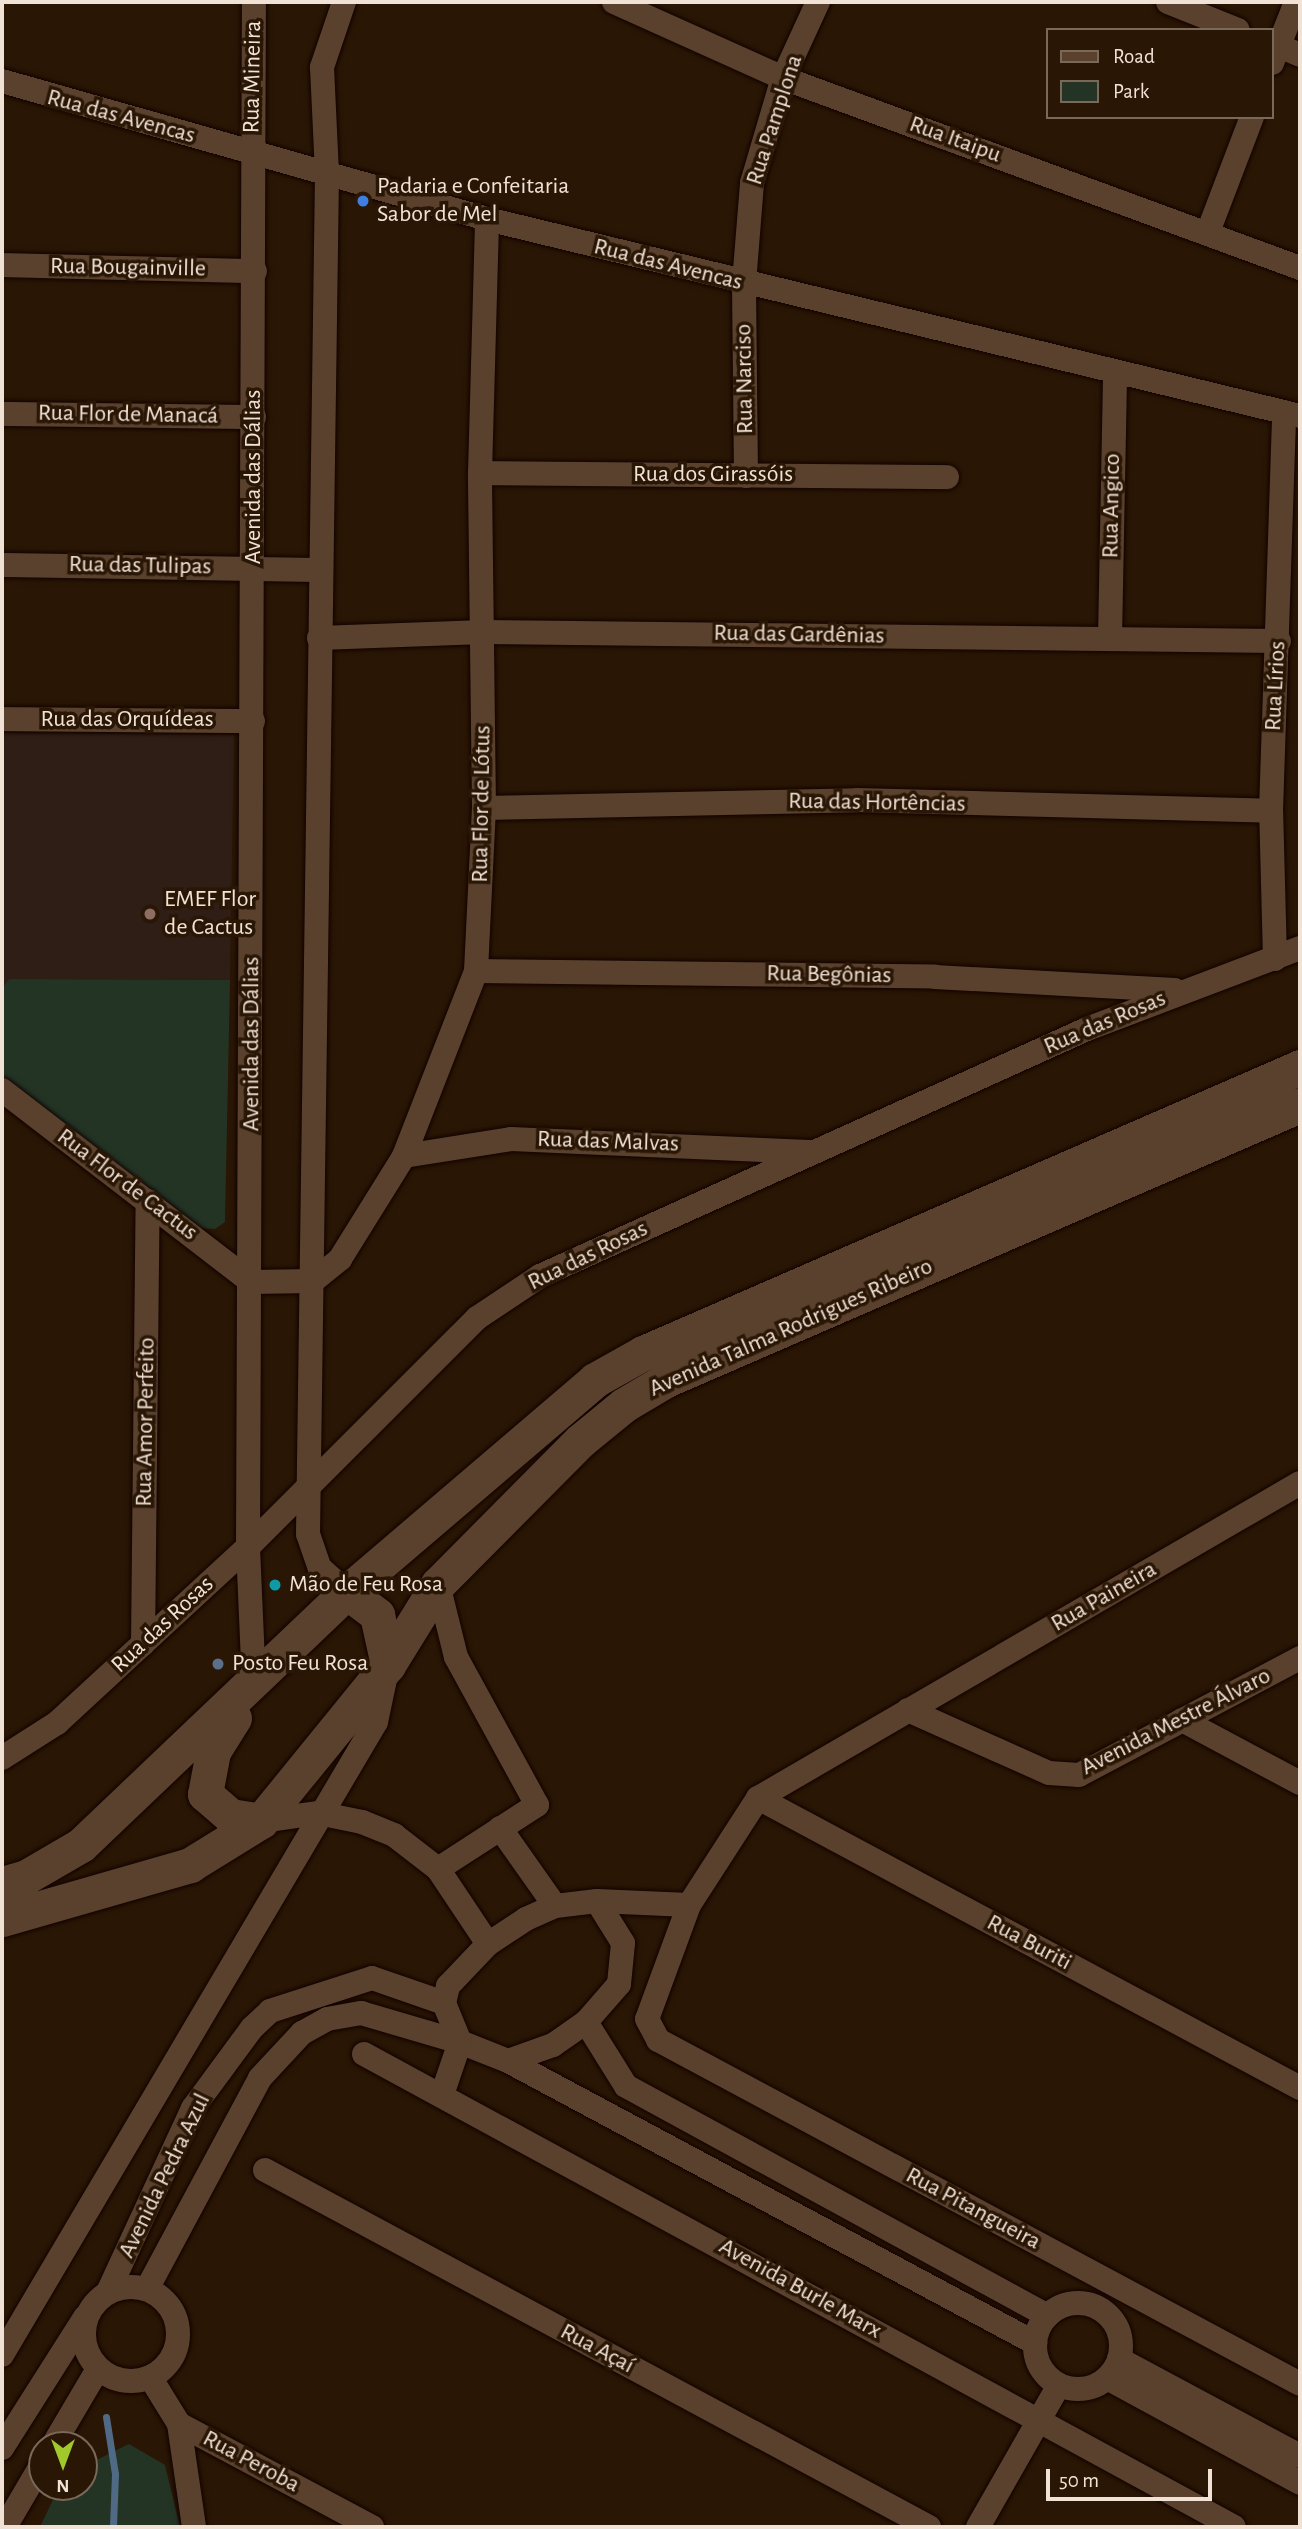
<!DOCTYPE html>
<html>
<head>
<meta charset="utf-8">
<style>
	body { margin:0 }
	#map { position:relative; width:1302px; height:2529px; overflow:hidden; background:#2a1604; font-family:"Alegreya Sans",sans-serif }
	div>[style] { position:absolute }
	.education>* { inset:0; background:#2e1e15 }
	.green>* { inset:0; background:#233425 }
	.stream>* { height:7px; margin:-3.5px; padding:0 3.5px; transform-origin:3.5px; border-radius:3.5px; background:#506a85 }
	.roads { filter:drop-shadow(0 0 2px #120200) drop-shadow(0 0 2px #120200) }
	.street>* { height:24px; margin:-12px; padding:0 12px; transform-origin:12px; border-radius:12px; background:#59412e }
	.street>.ring { margin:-12px; padding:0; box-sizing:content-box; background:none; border:24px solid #59412e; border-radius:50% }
	.secondary>* { height:35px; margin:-17.5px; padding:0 17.5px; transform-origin:17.5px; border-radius:17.5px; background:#59412e }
	.dots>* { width:19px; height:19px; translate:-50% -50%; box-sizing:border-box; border:4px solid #2a1604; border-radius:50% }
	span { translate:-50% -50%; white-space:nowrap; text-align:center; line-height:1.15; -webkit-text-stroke:7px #2a1604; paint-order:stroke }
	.street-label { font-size:24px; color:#f1e2d6 }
	.poi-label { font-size:24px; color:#f1e2d6 }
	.left { translate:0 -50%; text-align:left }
	.frame { position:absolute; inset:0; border:4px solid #f1e2d6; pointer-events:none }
	.legend { position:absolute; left:1046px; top:28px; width:228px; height:91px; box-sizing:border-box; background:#2a1604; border:2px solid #7a6858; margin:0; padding:9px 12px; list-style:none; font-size:21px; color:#f1e2d6 }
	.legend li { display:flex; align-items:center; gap:14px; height:35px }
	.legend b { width:35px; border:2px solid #7a6858 }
	.north { position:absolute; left:28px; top:2431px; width:70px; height:70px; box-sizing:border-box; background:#2a1604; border:2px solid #7a6858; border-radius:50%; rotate:180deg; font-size:19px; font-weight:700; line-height:28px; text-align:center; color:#f1e2d6 }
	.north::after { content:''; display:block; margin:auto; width:24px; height:32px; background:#a0c92b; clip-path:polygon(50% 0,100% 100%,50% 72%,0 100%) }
	.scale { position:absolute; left:1046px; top:2469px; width:166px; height:32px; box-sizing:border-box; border:4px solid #f1e2d6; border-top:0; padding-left:9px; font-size:21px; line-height:24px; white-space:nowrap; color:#f1e2d6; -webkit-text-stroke:5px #2a1604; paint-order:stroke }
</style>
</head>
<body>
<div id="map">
	<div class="education">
		<i style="clip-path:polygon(2px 733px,234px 735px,230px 980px,9px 979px,2px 988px)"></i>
	</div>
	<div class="green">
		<i style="clip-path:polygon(9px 979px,230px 980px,225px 1222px,215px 1229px,201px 1228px,2px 1077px,2px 988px)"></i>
		<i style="clip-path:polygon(129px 2444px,165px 2465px,180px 2527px,40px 2527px,59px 2487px,84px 2487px,84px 2466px)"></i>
	</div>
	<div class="stream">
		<i style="left:106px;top:2417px;width:58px;rotate:81deg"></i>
		<i style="left:115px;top:2474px;width:53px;rotate:92.2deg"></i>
	</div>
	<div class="roads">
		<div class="street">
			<i style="left:344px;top:2px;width:69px;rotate:108.7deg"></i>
			<i style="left:322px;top:67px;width:107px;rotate:87.3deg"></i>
			<i style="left:327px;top:174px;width:1360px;rotate:90.8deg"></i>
			<i style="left:308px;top:1534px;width:36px;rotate:71deg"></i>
			<i style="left:320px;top:1568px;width:36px;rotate:42deg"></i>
			<i style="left:614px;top:2px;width:185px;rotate:24.2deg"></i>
			<i style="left:783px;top:78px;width:551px;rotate:20.18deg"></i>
			<i style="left:1168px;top:2px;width:75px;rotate:21.8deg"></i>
			<i style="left:1272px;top:43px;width:30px;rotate:23deg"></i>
			<i style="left:1272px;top:63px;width:66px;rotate:-68.5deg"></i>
			<i style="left:2px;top:81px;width:504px;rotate:15.88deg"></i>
			<i style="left:487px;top:219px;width:837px;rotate:13.62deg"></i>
			<i style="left:1208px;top:232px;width:123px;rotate:-69.1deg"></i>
			<i style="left:2px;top:265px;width:253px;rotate:1.4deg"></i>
			<i style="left:2px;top:414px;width:252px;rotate:0.7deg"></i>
			<i style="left:480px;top:473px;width:467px;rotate:0.5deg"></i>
			<i style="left:746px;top:476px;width:193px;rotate:-90.6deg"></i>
			<i style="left:744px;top:283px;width:100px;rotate:-85.4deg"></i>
			<i style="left:752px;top:183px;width:109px;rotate:-73.6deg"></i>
			<i style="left:783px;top:78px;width:84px;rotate:-65.3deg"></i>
			<i style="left:2px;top:565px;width:319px;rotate:0.9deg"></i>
			<i style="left:319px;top:638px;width:165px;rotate:-2.1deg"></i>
			<i style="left:484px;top:632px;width:795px;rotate:0.65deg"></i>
			<i style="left:1110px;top:639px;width:266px;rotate:-88.9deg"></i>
			<i style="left:2px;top:719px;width:251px;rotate:0.5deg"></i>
			<i style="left:484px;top:808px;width:373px;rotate:-1.2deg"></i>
			<i style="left:857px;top:800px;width:414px;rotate:1.5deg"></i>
			<i style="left:1275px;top:959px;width:148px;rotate:-91.5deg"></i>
			<i style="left:1271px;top:811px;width:399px;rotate:-88.1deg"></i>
			<i style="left:476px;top:971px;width:459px;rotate:0.7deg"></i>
			<i style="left:935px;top:977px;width:240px;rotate:3.1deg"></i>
			<i style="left:2px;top:1090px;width:314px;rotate:37.6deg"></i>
			<i style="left:404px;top:1156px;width:108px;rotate:-9deg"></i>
			<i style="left:511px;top:1139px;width:298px;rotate:2.5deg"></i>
			<i style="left:251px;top:1282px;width:62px;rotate:-0.9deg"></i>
			<i style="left:313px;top:1281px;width:35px;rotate:-39deg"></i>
			<i style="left:340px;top:1259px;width:121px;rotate:-58.1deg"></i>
			<i style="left:404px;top:1156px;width:199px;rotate:-68.7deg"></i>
			<i style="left:476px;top:971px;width:163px;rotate:-87.2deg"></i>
			<i style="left:484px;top:808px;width:335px;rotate:-90.7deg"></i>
			<i style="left:480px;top:473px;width:254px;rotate:-88.4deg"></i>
			<i style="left:1300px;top:1483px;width:627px;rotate:149.84deg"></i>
			<i style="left:758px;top:1798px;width:127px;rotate:122.8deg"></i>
			<i style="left:689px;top:1905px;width:121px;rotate:110.2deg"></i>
			<i style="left:647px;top:2019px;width:24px;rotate:62deg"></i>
			<i style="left:658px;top:2040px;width:728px;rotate:28.18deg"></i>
			<i style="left:143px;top:1644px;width:443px;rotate:-89.4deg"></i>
			<i style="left:254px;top:1685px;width:138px;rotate:-92.5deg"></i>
			<i style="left:248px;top:1547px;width:1545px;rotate:-89.78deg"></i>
			<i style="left:908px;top:1710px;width:154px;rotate:24.1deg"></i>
			<i style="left:1049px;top:1773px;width:30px;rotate:4deg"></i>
			<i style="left:1079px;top:1775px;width:250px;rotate:-27.9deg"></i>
			<i style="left:1182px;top:1720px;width:134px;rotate:28.1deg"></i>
			<i style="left:2px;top:1758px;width:65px;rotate:-32.5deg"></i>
			<i style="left:57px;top:1723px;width:260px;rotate:-42.7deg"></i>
			<i style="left:248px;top:1547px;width:324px;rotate:-45deg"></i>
			<i style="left:477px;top:1318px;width:76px;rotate:-33.7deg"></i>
			<i style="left:540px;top:1276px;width:600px;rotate:-24.3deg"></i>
			<i style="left:1087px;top:1029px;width:228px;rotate:-20.8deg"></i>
			<i style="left:758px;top:1798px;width:615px;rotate:28.15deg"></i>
			<i style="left:261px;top:1821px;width:58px;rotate:-8deg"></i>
			<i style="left:318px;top:1813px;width:45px;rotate:11.6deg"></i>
			<i style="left:362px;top:1822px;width:35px;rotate:22deg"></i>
			<i style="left:394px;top:1835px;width:56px;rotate:37.7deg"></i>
			<i style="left:438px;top:1869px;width:118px;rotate:-32.9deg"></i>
			<i style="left:537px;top:1805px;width:169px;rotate:-118.7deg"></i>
			<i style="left:456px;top:1657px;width:75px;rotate:-103.9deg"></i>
			<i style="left:500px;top:1828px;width:95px;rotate:54.8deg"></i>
			<i style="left:438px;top:1869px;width:90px;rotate:56.3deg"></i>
			<i style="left:689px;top:1905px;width:92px;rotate:-177.5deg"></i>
			<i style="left:597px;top:1901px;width:42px;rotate:173.2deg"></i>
			<i style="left:555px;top:1906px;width:32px;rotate:156deg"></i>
			<i style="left:526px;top:1919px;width:45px;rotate:146.7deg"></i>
			<i style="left:488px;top:1944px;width:58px;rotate:133.6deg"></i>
			<i style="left:448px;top:1986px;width:17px;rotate:103deg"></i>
			<i style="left:444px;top:2003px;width:42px;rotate:67.7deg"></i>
			<i style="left:460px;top:2042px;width:52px;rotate:21.6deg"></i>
			<i style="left:508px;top:2061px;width:598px;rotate:28.15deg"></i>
			<i style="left:586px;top:2022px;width:75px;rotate:58deg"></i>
			<i style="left:626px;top:2086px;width:480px;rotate:28.6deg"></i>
			<i style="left:364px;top:2054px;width:990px;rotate:28.53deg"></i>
			<i style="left:508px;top:2061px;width:48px;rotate:-19.6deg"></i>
			<i style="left:553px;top:2045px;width:40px;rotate:-34.9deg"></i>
			<i style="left:586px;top:2022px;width:50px;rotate:-49deg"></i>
			<i style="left:619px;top:1984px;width:41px;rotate:-84.4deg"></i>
			<i style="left:623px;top:1943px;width:49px;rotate:-121.8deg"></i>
			<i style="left:265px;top:2170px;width:754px;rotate:28.26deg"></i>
			<i class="ring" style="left:84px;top:2287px;width:70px;height:70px"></i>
			<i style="left:147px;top:2289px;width:239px;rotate:-61.8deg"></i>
			<i style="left:260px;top:2078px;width:62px;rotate:-47deg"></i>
			<i style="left:302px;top:2033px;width:29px;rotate:-29deg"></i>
			<i style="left:327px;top:2019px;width:35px;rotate:-10deg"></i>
			<i style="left:361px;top:2013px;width:103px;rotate:16.3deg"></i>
			<i style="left:460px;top:2042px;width:53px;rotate:108.8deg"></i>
			<i style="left:108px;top:2292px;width:203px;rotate:-65.2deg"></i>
			<i style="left:193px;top:2108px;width:99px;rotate:-53.6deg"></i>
			<i style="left:252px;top:2028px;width:25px;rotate:-43deg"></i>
			<i style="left:270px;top:2011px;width:107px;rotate:-17.9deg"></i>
			<i style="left:372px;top:1978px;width:76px;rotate:19.1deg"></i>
			<i class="ring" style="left:1035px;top:2303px;width:62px;height:62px"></i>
			<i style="left:2px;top:2355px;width:735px;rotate:-59.42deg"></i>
			<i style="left:376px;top:1722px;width:58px;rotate:-78.1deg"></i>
			<i style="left:1119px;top:2359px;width:205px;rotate:28.2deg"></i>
			<i style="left:150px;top:2377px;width:55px;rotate:58.3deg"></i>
			<i style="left:179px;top:2424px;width:219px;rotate:28.1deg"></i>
			<i style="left:1107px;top:2378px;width:220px;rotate:28.5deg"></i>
			<i style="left:179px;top:2424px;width:104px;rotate:81.7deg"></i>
			<i style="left:53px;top:2445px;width:88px;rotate:-59.4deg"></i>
			<i style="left:2px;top:2448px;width:155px;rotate:-57.6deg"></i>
			<i style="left:5px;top:2527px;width:73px;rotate:-59.6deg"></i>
			<i style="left:978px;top:2527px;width:163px;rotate:-60.3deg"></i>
		</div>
		<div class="secondary">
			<i style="left:347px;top:1592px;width:38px;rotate:37deg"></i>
			<i style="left:377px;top:1615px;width:51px;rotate:77.6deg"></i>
			<i style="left:234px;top:1718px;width:40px;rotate:122deg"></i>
			<i style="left:213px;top:1752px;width:43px;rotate:100.8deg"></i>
			<i style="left:205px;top:1794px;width:33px;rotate:41deg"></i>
			<i style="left:230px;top:1816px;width:31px;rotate:9deg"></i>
			<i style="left:2px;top:1884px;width:25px;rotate:-16deg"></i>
			<i style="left:26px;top:1877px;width:64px;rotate:-30.2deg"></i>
			<i style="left:81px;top:1845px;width:367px;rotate:-43.6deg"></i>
			<i style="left:347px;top:1592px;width:326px;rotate:-40.5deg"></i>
			<i style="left:595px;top:1380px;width:55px;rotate:-29.4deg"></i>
			<i style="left:643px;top:1353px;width:717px;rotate:-23.52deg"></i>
			<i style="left:2px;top:1919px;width:196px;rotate:-16deg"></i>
			<i style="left:190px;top:1865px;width:84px;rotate:-31.8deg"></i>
			<i style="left:261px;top:1821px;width:201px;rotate:-50.9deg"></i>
			<i style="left:388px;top:1665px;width:95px;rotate:-58.3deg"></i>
			<i style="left:438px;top:1584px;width:202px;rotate:-45.2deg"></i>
			<i style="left:580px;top:1441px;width:57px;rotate:-39.3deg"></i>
			<i style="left:624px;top:1405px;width:49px;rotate:-30.8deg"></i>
			<i style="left:666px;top:1380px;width:691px;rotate:-23.45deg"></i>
		</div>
	</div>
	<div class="dots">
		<i style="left:363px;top:201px;background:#3f7fe0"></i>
		<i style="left:150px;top:914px;background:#8d6e63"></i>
		<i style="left:275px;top:1585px;background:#0f9aa8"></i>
		<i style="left:218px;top:1664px;background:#5c6f8a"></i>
	</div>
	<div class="street-label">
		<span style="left:253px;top:77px;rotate:-89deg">Rua Mineira</span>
		<span style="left:121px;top:117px;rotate:15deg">Rua das Avencas</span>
		<span style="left:775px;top:120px;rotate:-72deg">Rua Pamplona</span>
		<span style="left:955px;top:140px;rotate:20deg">Rua Itaipu</span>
		<span style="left:668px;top:265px;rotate:14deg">Rua das Avencas</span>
		<span style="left:128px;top:268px;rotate:1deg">Rua Bougainville</span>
		<span style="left:745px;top:379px;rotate:-91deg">Rua Narciso</span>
		<span style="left:128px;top:415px;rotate:1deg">Rua Flor de Manacá</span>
		<span style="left:713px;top:475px">Rua dos Girassóis</span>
		<span style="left:254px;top:477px;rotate:-90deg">Avenida das Dálias</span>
		<span style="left:1112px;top:506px;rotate:-89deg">Rua Angico</span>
		<span style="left:140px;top:566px;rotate:1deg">Rua das Tulipas</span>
		<span style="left:799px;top:635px;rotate:1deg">Rua das Gardênias</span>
		<span style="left:1276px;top:686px;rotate:-87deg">Rua Lírios</span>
		<span style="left:127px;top:720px">Rua das Orquídeas</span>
		<span style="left:877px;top:803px;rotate:1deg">Rua das Hortências</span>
		<span style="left:482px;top:804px;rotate:-89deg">Rua Flor de Lótus</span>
		<span style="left:829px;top:975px;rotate:1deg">Rua Begônias</span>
		<span style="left:1105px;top:1023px;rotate:-23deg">Rua das Rosas</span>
		<span style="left:252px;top:1044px;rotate:-90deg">Avenida das Dálias</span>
		<span style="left:608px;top:1142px;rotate:2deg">Rua das Malvas</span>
		<span style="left:127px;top:1185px;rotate:37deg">Rua Flor de Cactus</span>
		<span style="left:588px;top:1256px;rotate:-26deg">Rua das Rosas</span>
		<span style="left:791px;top:1328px;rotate:-24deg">Avenida Talma Rodrigues Ribeiro</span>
		<span style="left:146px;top:1422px;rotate:-89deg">Rua Amor Perfeito</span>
		<span style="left:1104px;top:1597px;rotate:-30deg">Rua Paineira</span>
		<span style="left:163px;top:1625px;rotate:-43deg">Rua das Rosas</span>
		<span style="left:1176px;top:1722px;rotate:-27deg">Avenida Mestre Álvaro</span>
		<span style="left:1029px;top:1943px;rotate:28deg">Rua Buriti</span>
		<span style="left:165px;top:2176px;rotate:-64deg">Avenida Pedra Azul</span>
		<span style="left:973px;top:2209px;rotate:28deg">Rua Pitangueira</span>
		<span style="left:800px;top:2289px;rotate:29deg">Avenida Burle Marx</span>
		<span style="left:597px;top:2349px;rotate:28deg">Rua Açaí</span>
		<span style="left:251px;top:2462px;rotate:28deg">Rua Peroba</span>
	</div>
	<div class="poi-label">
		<span class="left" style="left:377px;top:201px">Padaria e Confeitaria<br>Sabor de Mel</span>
		<span class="left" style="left:164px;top:914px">EMEF Flor<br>de Cactus</span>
		<span class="left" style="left:289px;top:1585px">Mão de Feu Rosa</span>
		<span class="left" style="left:232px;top:1664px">Posto Feu Rosa</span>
	</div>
	<div class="frame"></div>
	<ul class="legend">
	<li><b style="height:9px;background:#59412e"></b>Road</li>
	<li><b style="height:19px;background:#233425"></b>Park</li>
	</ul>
	<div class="north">N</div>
	<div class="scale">50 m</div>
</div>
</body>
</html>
